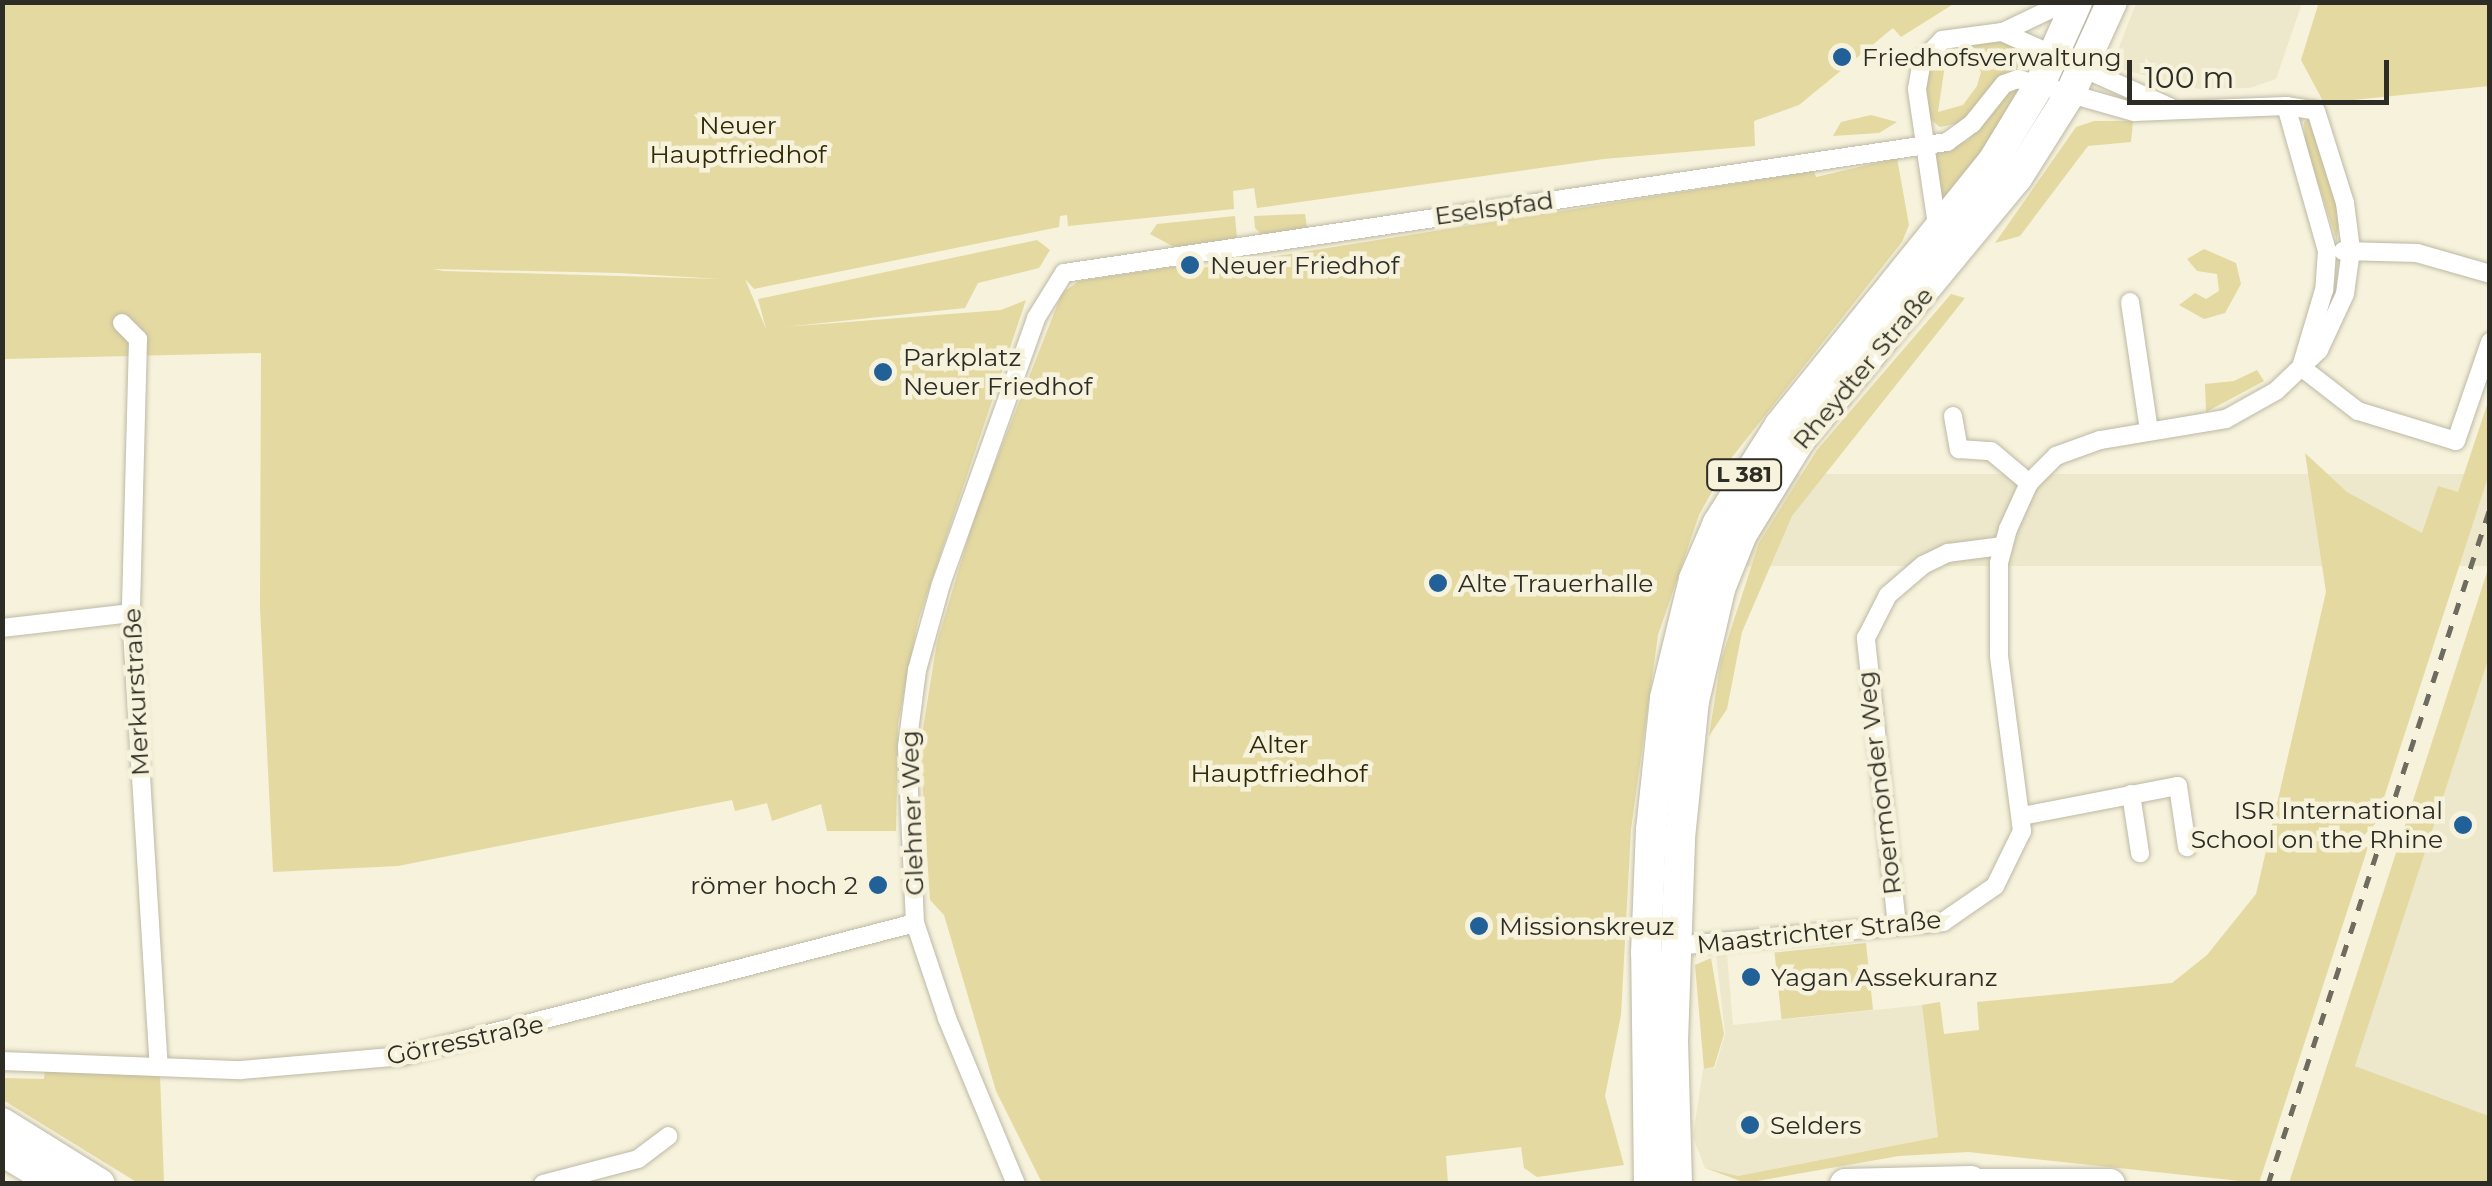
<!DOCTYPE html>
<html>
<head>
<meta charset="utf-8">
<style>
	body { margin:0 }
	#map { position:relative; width:2492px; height:1186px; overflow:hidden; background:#f6f2dc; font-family:Montserrat,sans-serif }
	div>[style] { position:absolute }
	.built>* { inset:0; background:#ede8cb; transform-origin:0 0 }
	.green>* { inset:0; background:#e4d9a1; transform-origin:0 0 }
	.roads { filter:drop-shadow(0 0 2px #bdb9a4) drop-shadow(0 0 2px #bdb9a4) }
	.street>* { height:18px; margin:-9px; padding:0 9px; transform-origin:9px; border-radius:9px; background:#fff }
	.primary>* { height:30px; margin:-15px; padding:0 15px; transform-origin:15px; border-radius:15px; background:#fff }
	.rail>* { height:5px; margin-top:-2.5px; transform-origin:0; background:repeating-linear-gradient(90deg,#6e6c5f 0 12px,transparent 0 24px) }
	.dots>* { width:28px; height:28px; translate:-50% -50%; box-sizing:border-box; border:5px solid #f6f2dc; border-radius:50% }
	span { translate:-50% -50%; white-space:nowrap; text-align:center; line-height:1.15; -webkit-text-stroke:9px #f6f2dc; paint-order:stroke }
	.shield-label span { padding:2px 8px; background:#f6f2dc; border:2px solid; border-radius:8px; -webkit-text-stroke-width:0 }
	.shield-label { font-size:22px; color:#2e2d25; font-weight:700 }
	.poi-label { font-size:25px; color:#2e2d25 }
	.left { translate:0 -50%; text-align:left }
	.right { translate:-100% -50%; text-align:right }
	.park-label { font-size:25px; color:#2f2908 }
	.street-label { font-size:25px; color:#2e2d25 }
	.frame { position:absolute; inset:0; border:5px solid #2e2d25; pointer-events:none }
	.scale { position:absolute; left:2127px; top:60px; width:262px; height:45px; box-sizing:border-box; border:5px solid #2e2d25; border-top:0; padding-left:12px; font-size:30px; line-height:35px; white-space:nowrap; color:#2e2d25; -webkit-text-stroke:8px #f6f2dc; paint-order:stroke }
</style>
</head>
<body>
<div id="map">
	<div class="built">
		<i style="clip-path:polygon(2136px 3px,2136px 2px,2302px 3px,2276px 79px,2250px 88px,2199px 89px,2124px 70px,2118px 50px)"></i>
		<i style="left:2489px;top:474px;width:92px;height:746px;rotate:90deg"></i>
		<i style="clip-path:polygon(2489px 657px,2489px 1116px,2355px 1066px)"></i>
		<i style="clip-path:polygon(1726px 943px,1733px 1025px,1922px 1005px,1938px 1137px,1738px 1176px,1705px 1168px,1693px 1137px,1703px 1069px,1715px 1068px,1725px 1034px,1715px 945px)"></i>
	</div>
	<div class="green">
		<i style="clip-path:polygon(2319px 2px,2489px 3px,2489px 86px,2324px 103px,2301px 60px)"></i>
		<i style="clip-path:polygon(evenodd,2px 3px,1955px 3px,1901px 37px,1893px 28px,1799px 105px,1754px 121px,1755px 146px,1604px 159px,1257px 208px,1254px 188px,1233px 191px,1234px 209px,1068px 226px,1067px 215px,1060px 216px,1059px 227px,754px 289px,745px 279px,766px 329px,758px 299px,1037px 240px,1050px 250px,1039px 268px,978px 283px,965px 308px,784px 327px,1001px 310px,1026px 300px,918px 621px,898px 724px,896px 831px,827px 831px,821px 804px,772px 821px,767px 803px,735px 811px,732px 800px,398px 866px,273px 872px,260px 608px,261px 353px,3px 359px,2px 3px,433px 269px,619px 273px,721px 279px,444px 271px,433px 269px)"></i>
		<i style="clip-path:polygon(evenodd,1997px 38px,2034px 54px,2035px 64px,1999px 76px,1961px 123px,1940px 127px,1930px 119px,1924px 84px,1930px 61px,1949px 45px,1997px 38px,1963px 50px,1981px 72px,1977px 86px,1963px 105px,1938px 112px,1946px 58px,1963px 50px)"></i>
		<i style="clip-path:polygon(2022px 88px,1983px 150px,1940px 207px,1935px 155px,1968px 140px,2008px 93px)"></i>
		<i style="clip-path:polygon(1871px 115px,1897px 122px,1879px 133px,1833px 136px,1841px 122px)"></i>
		<i style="clip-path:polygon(2310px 118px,2340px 203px,2337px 241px,2305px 143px,2304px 122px)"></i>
		<i style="clip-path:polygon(2094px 121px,2133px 121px,2131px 142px,2088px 146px,2020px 236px,1995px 243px,2076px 127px)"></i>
		<i style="clip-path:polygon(1897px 158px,1909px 225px,1902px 242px,1729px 461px,1699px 515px,1658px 635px,1631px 829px,1621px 1015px,1605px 1096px,1624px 1165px,1537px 1177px,1524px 1168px,1521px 1147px,1446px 1156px,1448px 1183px,1042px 1183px,996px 1091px,944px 915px,930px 900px,920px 747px,937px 642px,976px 512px,1062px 293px,1079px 281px,1180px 266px,1182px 271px,1814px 171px,1816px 177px)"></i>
		<i style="clip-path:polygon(1305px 214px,1307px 228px,1262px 235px,1255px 228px,1254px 216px)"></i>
		<i style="clip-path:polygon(1235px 216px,1237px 238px,1176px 248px,1150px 234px,1157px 224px)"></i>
		<i style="clip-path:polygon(2204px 249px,2236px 263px,2241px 284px,2225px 313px,2204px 319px,2179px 305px,2195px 293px,2206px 299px,2219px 291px,2217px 274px,2197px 271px,2187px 259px)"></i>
		<i style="clip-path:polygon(1951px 294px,1965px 298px,1792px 516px,1742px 632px,1727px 709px,1709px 736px,1721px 660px,1759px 543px,1817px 450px)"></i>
		<i style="clip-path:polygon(2257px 370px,2264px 381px,2206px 412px,2205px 384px,2234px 381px)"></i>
		<i style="clip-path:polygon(2489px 399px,2489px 474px,2259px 1183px,1968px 1152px,1899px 1156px,1746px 1183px,1705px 1168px,1738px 1176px,1938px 1137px,1922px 1005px,1940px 1002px,1944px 1034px,1979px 1030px,1977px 1002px,2172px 983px,2207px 955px,2256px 894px,2326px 592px,2305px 453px,2347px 492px,2422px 533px,2438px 486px,2458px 492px)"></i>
		<i style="clip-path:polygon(2489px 566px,2489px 657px,2355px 1066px,2489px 1116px,2489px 1183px,2289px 1183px)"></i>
		<i style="left:1866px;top:943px;width:67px;height:92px;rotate:84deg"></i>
		<i style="clip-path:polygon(1711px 958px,1724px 1034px,1714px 1067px,1704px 1069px,1695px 965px)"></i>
		<i style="clip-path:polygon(45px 1069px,160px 1074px,164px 1183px,138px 1183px,3px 1100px,3px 1078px,44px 1079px)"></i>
	</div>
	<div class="roads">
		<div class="street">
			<i style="left:2003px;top:32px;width:70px;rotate:-25.5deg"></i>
			<i style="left:2286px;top:106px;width:151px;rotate:74.2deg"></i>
			<i style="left:2327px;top:251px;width:39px;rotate:94deg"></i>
			<i style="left:2324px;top:290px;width:80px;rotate:106.6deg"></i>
			<i style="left:1938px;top:232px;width:145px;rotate:-98.4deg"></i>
			<i style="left:1917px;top:89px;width:28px;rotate:-80deg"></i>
			<i style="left:1922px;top:61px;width:29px;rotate:-46deg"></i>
			<i style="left:1942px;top:40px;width:61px;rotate:-7.6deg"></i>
			<i style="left:2002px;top:32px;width:184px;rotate:24.1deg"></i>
			<i style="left:2343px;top:251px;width:74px;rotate:1.5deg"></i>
			<i style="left:2417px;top:253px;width:76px;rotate:16deg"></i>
			<i style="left:2130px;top:302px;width:130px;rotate:81.6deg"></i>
			<i style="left:122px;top:323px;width:23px;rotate:45deg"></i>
			<i style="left:138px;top:339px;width:274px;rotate:91.5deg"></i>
			<i style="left:131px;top:613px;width:455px;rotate:86.5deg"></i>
			<i style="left:2301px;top:367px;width:72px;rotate:37.7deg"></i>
			<i style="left:2358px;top:411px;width:102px;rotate:17deg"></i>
			<i style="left:2456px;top:441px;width:105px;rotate:-71deg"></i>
			<i style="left:1953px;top:416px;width:34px;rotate:80deg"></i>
			<i style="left:1959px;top:449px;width:32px;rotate:4deg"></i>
			<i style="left:1991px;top:451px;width:50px;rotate:40.1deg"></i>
			<i style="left:2px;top:628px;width:130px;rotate:-6.6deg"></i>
			<i style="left:2131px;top:794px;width:60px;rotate:81.3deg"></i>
			<i style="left:2022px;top:816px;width:159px;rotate:-10.9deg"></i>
			<i style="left:2178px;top:786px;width:62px;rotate:81.6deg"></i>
			<i style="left:1897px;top:925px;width:289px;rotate:-96.2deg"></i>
			<i style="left:1866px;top:638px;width:48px;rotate:-62.9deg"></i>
			<i style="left:1888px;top:595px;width:46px;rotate:-40.6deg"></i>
			<i style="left:1923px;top:565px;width:28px;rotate:-26deg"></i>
			<i style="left:1948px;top:553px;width:54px;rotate:-7.4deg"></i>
			<i style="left:2px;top:1061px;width:239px;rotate:2.2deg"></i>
			<i style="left:241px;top:1070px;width:163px;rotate:-4.9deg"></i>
			<i style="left:403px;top:1056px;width:529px;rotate:-14.56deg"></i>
			<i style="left:543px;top:1184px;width:98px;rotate:-14.7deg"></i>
			<i style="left:638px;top:1159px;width:38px;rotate:-37deg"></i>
			<i style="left:1016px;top:1184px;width:180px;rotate:-112.6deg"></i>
			<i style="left:947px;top:1018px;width:100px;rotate:-108.6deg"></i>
			<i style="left:915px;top:923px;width:176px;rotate:-92.6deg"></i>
			<i style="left:907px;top:747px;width:78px;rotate:-82.6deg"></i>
			<i style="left:917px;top:670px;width:89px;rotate:-74.4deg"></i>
			<i style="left:941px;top:584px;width:282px;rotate:-70.3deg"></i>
			<i style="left:1036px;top:318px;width:53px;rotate:-58.1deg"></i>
			<i style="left:1064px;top:273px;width:893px;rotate:-8.44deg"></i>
			<i style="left:1947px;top:142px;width:31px;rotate:-36deg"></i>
			<i style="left:1972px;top:124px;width:51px;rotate:-51.3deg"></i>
			<i style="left:2004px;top:84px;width:15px;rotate:-20deg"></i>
			<i style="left:2018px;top:79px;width:121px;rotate:15.9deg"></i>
			<i style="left:2134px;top:112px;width:152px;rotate:-2.3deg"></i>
			<i style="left:2286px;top:106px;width:30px;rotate:9deg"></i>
			<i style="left:2316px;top:111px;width:96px;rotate:72.5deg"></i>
			<i style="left:2345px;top:203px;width:47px;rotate:82.7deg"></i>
			<i style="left:2351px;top:250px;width:44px;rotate:97.8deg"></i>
			<i style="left:2345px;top:294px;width:62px;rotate:114.9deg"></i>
			<i style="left:2319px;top:350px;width:59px;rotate:136.4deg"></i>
			<i style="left:2276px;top:391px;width:57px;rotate:150.8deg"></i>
			<i style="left:2226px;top:419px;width:128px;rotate:170.5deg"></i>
			<i style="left:2100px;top:440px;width:47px;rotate:160deg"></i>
			<i style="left:2056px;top:456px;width:38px;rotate:135deg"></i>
			<i style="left:2029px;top:483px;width:51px;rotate:114.5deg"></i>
			<i style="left:2008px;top:529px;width:35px;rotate:105deg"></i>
			<i style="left:1999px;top:563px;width:93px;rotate:90deg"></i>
			<i style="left:1999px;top:656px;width:177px;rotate:82.5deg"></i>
			<i style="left:2022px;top:831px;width:61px;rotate:116.1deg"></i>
			<i style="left:1995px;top:886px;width:63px;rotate:145.3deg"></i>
			<i style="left:1943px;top:922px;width:269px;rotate:174.9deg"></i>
		</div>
		<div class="primary">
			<i style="left:2px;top:1123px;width:115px;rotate:31.9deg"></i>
			<i style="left:2px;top:1151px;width:64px;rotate:31deg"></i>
			<i style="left:1649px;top:1184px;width:231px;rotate:-90.7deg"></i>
			<i style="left:1646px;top:953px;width:123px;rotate:-87.7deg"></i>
			<i style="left:1651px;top:830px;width:133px;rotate:-83.9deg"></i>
			<i style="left:1665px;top:698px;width:122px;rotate:-76.3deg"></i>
			<i style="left:1694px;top:579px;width:61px;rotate:-66.8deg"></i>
			<i style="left:1718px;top:523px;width:116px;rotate:-57.7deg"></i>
			<i style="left:1780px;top:425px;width:339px;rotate:-51.1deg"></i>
			<i style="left:1993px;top:161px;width:92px;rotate:-58.7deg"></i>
			<i style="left:2041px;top:82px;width:88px;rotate:-65.8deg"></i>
			<i style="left:1677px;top:1184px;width:143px;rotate:-91.6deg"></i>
			<i style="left:1673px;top:1041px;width:203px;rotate:-88deg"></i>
			<i style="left:1680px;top:838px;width:138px;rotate:-84.2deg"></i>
			<i style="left:1694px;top:701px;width:115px;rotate:-76.9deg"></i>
			<i style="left:1720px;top:589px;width:59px;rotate:-68.2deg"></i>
			<i style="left:1742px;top:534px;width:110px;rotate:-58.3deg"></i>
			<i style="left:1800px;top:440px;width:340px;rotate:-50.4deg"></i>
			<i style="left:2017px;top:178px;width:99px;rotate:-57.8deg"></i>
			<i style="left:2070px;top:94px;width:101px;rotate:-65.5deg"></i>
			<i style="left:1845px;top:1184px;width:126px;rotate:-1.4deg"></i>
			<i style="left:1953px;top:1184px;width:157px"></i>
		</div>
	</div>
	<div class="rail">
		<i style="left:2268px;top:1184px;width:712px;rotate:-71.82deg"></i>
	</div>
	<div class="dots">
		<i style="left:1842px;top:57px;background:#226197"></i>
		<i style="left:1190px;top:265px;background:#226197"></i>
		<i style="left:883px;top:372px;background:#226197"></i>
		<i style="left:1438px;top:583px;background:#226197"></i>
		<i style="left:2463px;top:825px;background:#226197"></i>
		<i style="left:878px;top:885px;background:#226197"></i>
		<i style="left:1479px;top:926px;background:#226197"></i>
		<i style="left:1751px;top:977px;background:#226197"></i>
		<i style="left:1750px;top:1125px;background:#226197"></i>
	</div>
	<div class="shield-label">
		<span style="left:1744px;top:475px">L 381</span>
	</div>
	<div class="poi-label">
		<span class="left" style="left:1862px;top:57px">Friedhofsverwaltung</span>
		<span class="left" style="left:1210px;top:265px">Neuer Friedhof</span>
		<span class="left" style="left:903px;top:372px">Parkplatz<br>Neuer Friedhof</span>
		<span class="left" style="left:1458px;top:583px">Alte Trauerhalle</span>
		<span class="right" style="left:2443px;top:825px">ISR International<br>School on the Rhine</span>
		<span class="right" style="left:858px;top:885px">römer hoch 2</span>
		<span class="left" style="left:1499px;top:926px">Missionskreuz</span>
		<span class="left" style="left:1771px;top:977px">Yagan Assekuranz</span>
		<span class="left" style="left:1770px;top:1125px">Selders</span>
	</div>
	<div class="park-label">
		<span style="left:738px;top:140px">Neuer<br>Hauptfriedhof</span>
		<span style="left:1279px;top:759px">Alter<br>Hauptfriedhof</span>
	</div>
	<div class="street-label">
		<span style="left:1494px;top:208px;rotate:-8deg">Eselspfad</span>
		<span style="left:1863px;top:368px;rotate:-50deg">Rheydter Straße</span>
		<span style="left:136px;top:692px;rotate:-93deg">Merkurstraße</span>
		<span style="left:1879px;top:783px;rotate:-97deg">Roermonder Weg</span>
		<span style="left:912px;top:813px;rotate:-92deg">Glehner Weg</span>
		<span style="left:1819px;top:932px;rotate:-6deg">Maastrichter Straße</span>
		<span style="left:465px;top:1040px;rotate:-12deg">Görresstraße</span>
	</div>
	<div class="frame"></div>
	<div class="scale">100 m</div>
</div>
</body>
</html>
